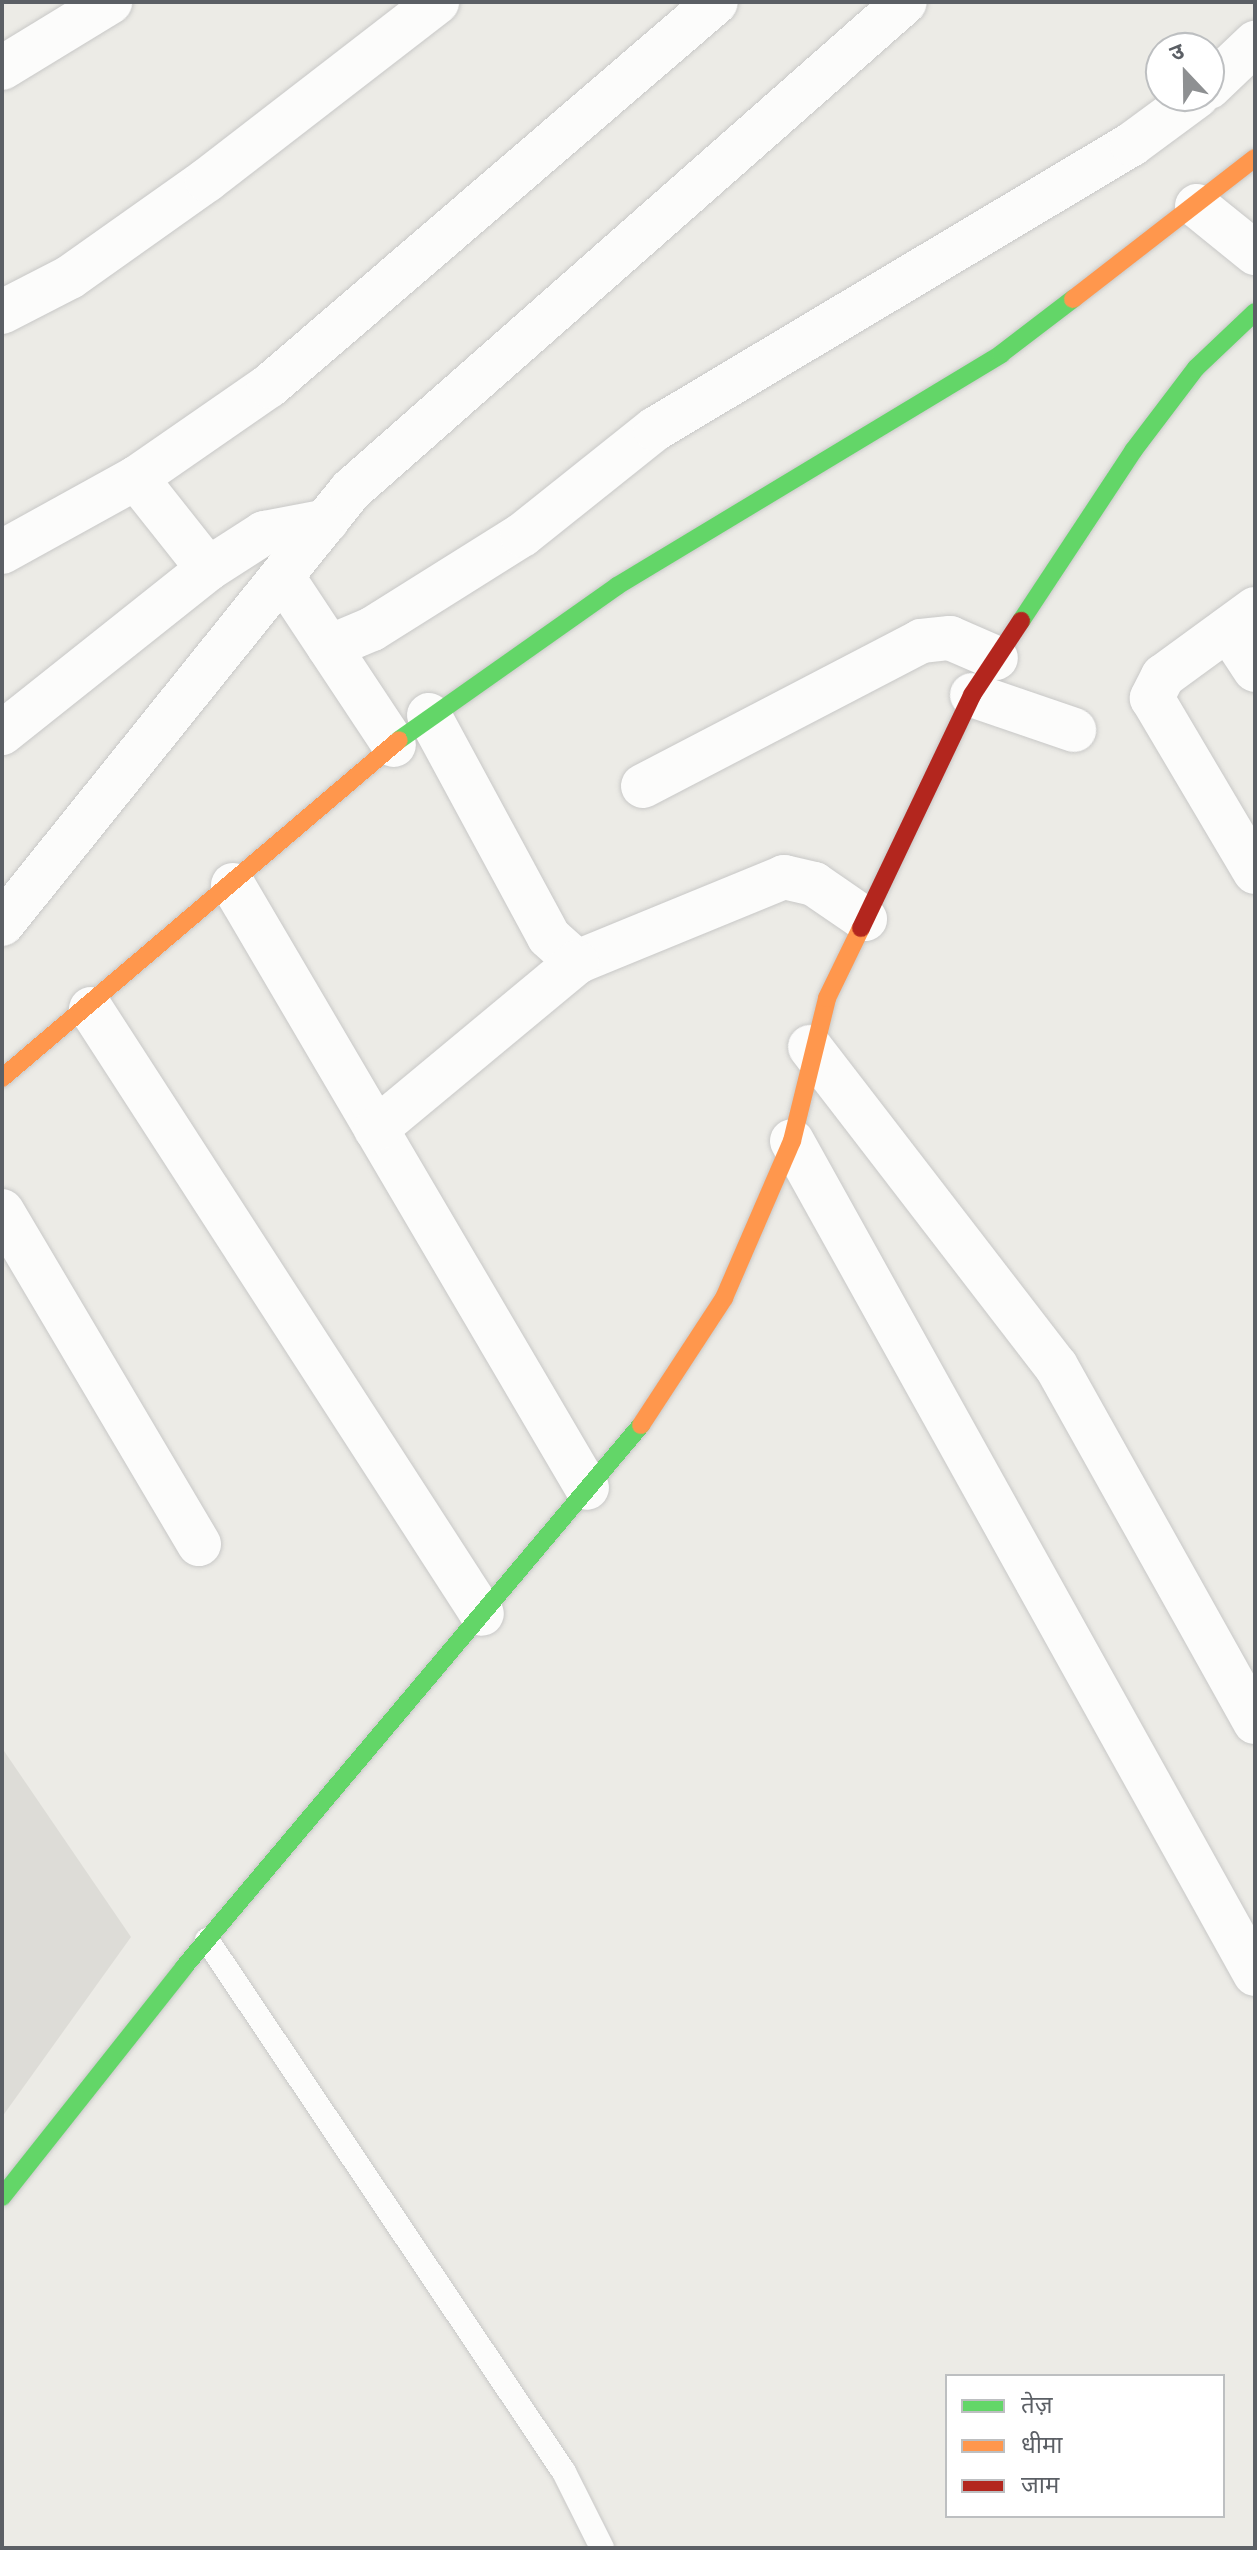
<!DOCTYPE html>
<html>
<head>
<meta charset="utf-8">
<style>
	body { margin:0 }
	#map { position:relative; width:1257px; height:2550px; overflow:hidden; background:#ecebe6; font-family:Raleway,"Noto Sans Devanagari",sans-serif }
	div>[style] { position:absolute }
	.industrial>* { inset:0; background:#dddcd7 }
	.roads { filter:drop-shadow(0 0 2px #c8c8c7) drop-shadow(0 0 2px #c8c8c7) }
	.lane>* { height:24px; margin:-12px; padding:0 12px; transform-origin:12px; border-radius:12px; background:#fcfcfb }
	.street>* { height:44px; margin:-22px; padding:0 22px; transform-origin:22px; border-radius:22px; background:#fcfcfb }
	.fast>* { height:18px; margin:-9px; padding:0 9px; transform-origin:9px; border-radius:9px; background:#63d668 }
	.slow>* { height:18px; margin:-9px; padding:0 9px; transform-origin:9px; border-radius:9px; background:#ff974d }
	.jam>* { height:18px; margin:-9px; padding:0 9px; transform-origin:9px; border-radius:9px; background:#b3261e }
	span { translate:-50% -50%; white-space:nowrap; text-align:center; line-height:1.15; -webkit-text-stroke:8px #fff; paint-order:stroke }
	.frame { position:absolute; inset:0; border:4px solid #5b5f65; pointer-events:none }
	.legend { position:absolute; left:945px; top:2374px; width:280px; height:144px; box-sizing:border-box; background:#fff; border:2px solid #bdbfc1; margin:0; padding:10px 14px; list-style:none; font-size:24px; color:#5b5f65 }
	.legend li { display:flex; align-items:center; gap:16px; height:40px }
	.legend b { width:40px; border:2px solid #bdbfc1 }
	.north { position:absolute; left:1145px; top:32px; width:80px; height:80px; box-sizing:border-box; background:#fff; border:2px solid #bdbfc1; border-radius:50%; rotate:338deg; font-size:22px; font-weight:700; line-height:32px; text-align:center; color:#5b5f65 }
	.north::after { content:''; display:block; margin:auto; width:28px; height:36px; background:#8e9092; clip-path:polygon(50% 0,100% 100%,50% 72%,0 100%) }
</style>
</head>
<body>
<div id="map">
	<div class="industrial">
		<i style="clip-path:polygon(2px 1748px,131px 1937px,2px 2117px)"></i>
	</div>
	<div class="roads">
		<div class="lane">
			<i style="left:207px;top:1940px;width:641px;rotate:56.14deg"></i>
			<i style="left:564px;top:2472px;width:85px;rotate:63.4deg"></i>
		</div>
		<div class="street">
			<i style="left:2px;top:68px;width:127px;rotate:-31.4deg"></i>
			<i style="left:1209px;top:87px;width:64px;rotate:-43.7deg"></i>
			<i style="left:1197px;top:206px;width:75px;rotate:39deg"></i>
			<i style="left:2px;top:312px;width:76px;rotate:-27.2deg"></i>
			<i style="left:70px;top:277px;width:168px;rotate:-35.3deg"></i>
			<i style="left:207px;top:180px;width:291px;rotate:-37.7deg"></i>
			<i style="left:136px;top:478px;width:116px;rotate:51.6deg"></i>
			<i style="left:2px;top:552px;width:153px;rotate:-28.9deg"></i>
			<i style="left:136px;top:478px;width:162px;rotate:-34.7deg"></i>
			<i style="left:269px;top:386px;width:589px;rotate:-40.66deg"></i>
			<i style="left:284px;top:579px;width:199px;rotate:56.5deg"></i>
			<i style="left:1255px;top:609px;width:114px;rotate:143.9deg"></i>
			<i style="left:1163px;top:676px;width:25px;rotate:117deg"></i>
			<i style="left:1152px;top:698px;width:202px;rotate:59.4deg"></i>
			<i style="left:1228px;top:629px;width:49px;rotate:56.6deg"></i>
			<i style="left:329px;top:647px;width:47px;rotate:-22.7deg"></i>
			<i style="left:372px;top:629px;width:177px;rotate:-32.1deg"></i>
			<i style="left:522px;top:535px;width:170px;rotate:-38.6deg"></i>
			<i style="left:655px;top:429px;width:556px;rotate:-30.86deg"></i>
			<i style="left:1132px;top:144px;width:81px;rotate:-36.4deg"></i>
			<i style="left:972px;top:695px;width:108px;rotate:18.9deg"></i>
			<i style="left:429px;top:715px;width:252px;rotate:61.6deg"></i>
			<i style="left:549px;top:937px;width:38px;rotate:42deg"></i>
			<i style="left:577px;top:962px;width:224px;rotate:-22.3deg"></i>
			<i style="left:784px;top:877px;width:31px;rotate:13deg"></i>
			<i style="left:814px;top:884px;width:62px;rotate:34.5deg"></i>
			<i style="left:2px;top:733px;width:263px;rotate:-38.5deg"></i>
			<i style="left:208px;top:569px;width:67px;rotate:-32.7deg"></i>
			<i style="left:264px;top:533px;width:64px;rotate:-10.8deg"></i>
			<i style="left:643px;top:786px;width:314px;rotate:-27.5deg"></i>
			<i style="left:921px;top:641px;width:29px;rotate:-6deg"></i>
			<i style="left:950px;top:638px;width:50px;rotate:23.5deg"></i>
			<i style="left:233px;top:885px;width:699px;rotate:59.58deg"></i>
			<i style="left:2px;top:924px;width:557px;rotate:-51.2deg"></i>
			<i style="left:351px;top:490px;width:738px;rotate:-41.38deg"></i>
			<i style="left:91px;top:1009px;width:720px;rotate:57.13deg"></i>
			<i style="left:810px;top:1047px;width:403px;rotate:52.4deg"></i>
			<i style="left:1056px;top:1366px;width:408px;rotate:60.8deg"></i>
			<i style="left:376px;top:1129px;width:261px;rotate:-39.7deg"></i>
			<i style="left:792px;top:1141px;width:953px;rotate:60.93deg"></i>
			<i style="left:2px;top:1211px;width:387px;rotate:59.4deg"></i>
		</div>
		<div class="fast">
			<i style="left:1021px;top:621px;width:204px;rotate:-56.6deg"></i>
			<i style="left:1133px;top:451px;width:104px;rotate:-52.8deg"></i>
			<i style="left:1196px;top:368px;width:81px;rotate:-43.5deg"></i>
			<i style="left:399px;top:740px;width:267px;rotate:-35.2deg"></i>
			<i style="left:617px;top:586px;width:449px;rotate:-31.1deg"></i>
			<i style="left:1001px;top:354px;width:91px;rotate:-37.4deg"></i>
			<i style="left:2px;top:2197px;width:293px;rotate:-51.6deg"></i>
			<i style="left:184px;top:1967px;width:709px;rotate:-49.86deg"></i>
		</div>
		<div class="slow">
			<i style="left:1073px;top:299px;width:230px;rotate:-37.8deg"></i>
			<i style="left:2px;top:1078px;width:521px;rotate:-40.41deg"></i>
			<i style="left:641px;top:1425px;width:152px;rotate:-56.8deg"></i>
			<i style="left:724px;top:1298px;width:171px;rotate:-66.6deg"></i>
			<i style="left:792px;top:1141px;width:147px;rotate:-76.2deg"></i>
			<i style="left:827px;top:998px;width:78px;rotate:-64.1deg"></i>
		</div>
		<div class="jam">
			<i style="left:861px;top:928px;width:258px;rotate:-64.5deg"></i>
			<i style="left:972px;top:695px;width:89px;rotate:-56.5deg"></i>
		</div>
	</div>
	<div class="frame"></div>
	<ul class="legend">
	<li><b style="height:10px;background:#63d668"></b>तेज़</li>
	<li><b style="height:10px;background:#ff974d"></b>धीमा</li>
	<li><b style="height:10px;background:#b3261e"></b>जाम</li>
	</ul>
	<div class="north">उ</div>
</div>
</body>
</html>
